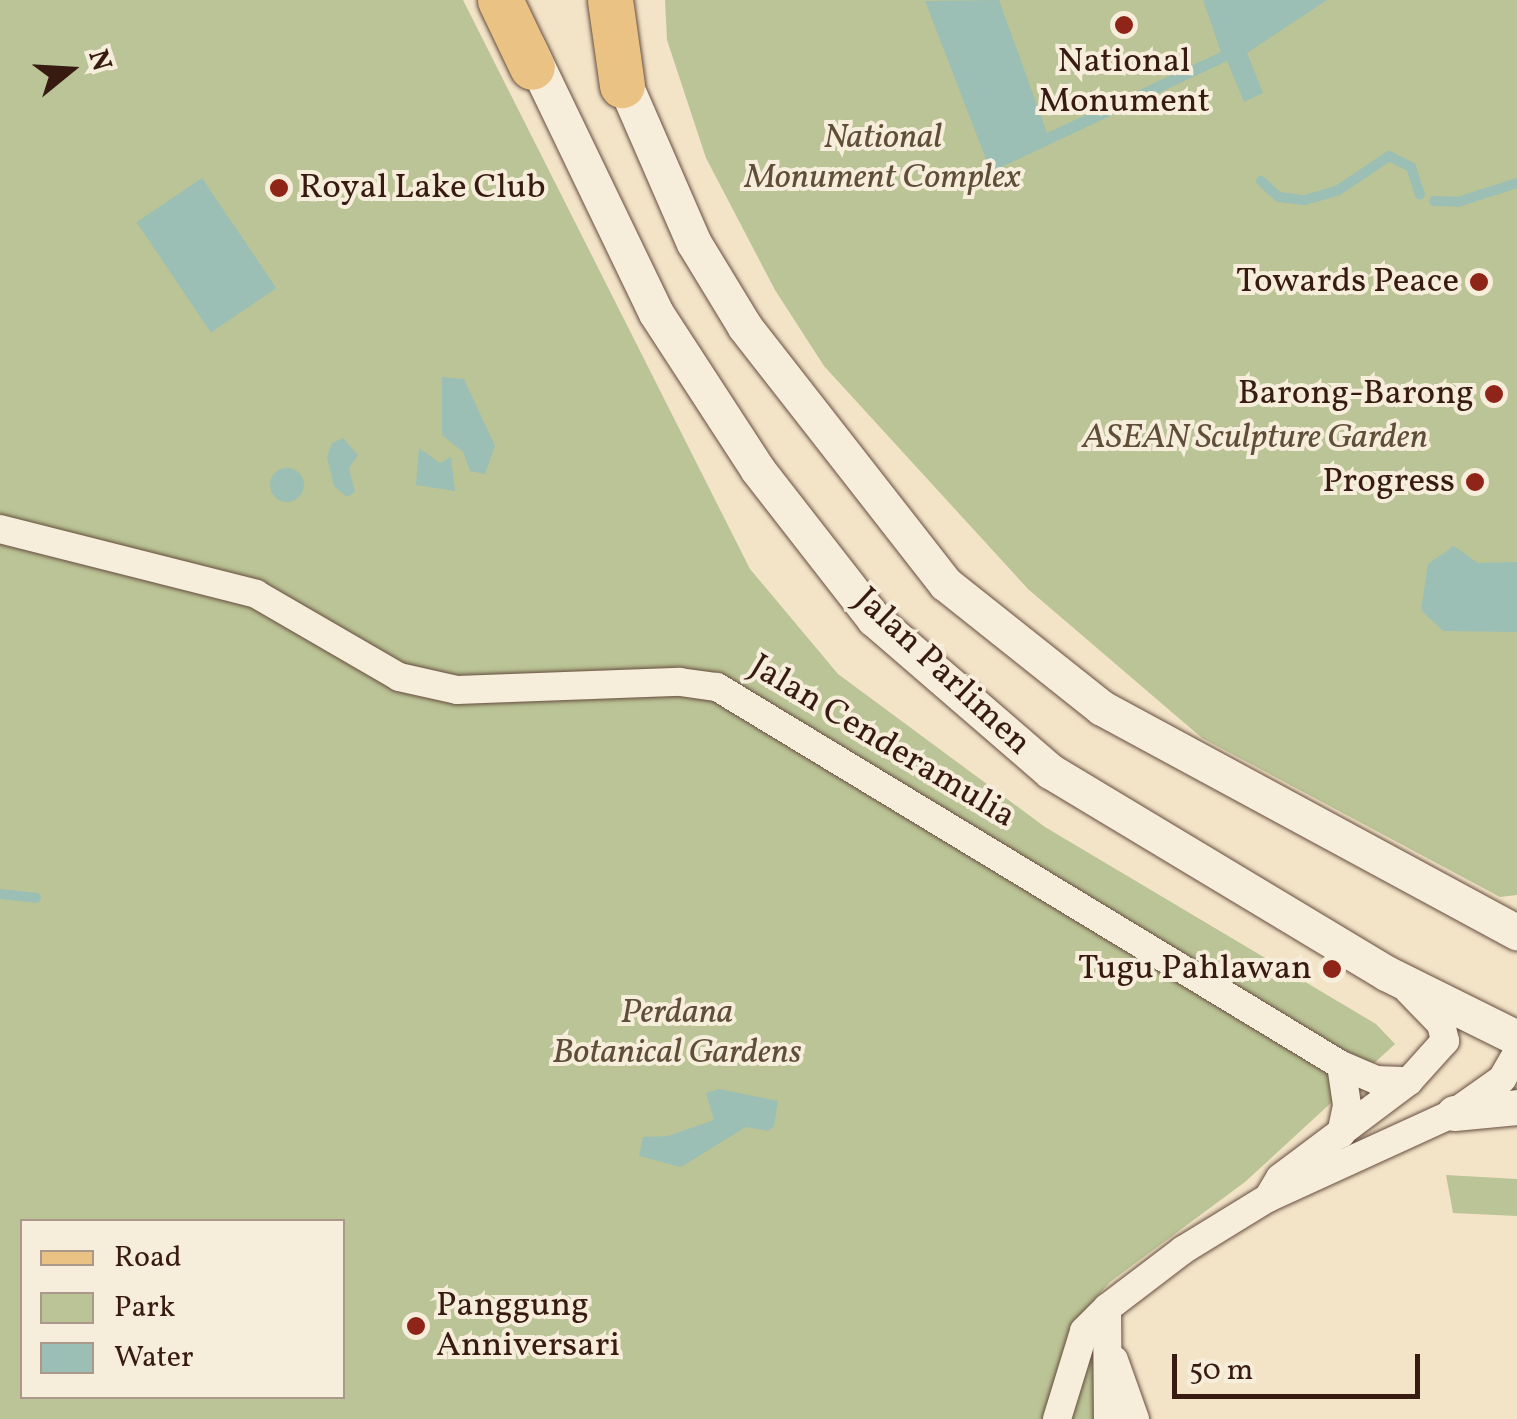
<!DOCTYPE html>
<html>
<head>
<meta charset="utf-8">
<style>
	body { margin:0 }
	#map { position:relative; width:1517px; height:1419px; overflow:hidden; background:#f3e4c8; font-family:Vollkorn,serif }
	div>[style] { position:absolute }
	.green>* { inset:0; background:#bbc496 }
	.water>* { inset:0; background:#9bbfb4; transform-origin:0 0 }
	.round { border-radius:50% }
	.stream>* { height:10px; margin:-5px; padding:0 5px; transform-origin:5px; border-radius:5px; background:#9bbfb4 }
	.roads { filter:drop-shadow(0 0 2px #664d3e) drop-shadow(0 0 2px #664d3e) }
	.minor>* { height:28px; margin:-14px; padding:0 14px; transform-origin:14px; border-radius:14px; background:#f7eddb }
	.tertiary>* { height:35px; margin:-17.5px; padding:0 17.5px; transform-origin:17.5px; border-radius:17.5px; background:#f7eddb }
	.primary>* { height:45px; margin:-22.5px; padding:0 22.5px; transform-origin:22.5px; border-radius:22.5px; background:#eac284 }
	.dots>* { width:28px; height:28px; translate:-50% -50%; box-sizing:border-box; border:5px solid #f7eddb; border-radius:50% }
	span { translate:-50% -50%; white-space:nowrap; text-align:center; line-height:1.15; -webkit-text-stroke:8px #f7eddb; paint-order:stroke }
	.poi-label { font-size:35px; color:#371b10 }
	.left { translate:0 -50%; text-align:left }
	.right { translate:-100% -50%; text-align:right }
	.park-label { font-size:35px; color:#5f4e38; font-style:italic }
	.street-label { font-size:35px; color:#371b10 }
	.legend { position:absolute; left:20px; top:1219px; width:325px; height:180px; box-sizing:border-box; background:#f7eddb; border:2px solid #aa998a; margin:0; padding:12px 18px; list-style:none; font-size:30px; color:#371b10 }
	.legend li { display:flex; align-items:center; gap:20px; height:50px }
	.legend b { width:50px; border:2px solid #aa998a }
	.north { position:absolute; left:20px; top:20px; width:100px; height:100px; -webkit-text-stroke:8px #f7eddb; paint-order:stroke; rotate:72deg; font-size:28px; font-weight:700; line-height:40px; text-align:center; color:#371b10 }
	.north::after { content:''; display:block; margin:auto; width:35px; height:45px; background:#371b10; clip-path:polygon(50% 0,100% 100%,50% 72%,0 100%) }
	.scale { position:absolute; left:1172px; top:1354px; width:248px; height:45px; box-sizing:border-box; border:5px solid #371b10; border-top:0; padding-left:12px; font-size:30px; line-height:35px; white-space:nowrap; color:#371b10; -webkit-text-stroke:8px #f7eddb; paint-order:stroke }
</style>
</head>
<body>
<div id="map">
	<div class="green">
		<i style="clip-path:polygon(evenodd,0 0,463px 0,750px 569px,838px 674px,1045px 827px,1376px 1024px,1395px 1044px,1245px 1182px,1110px 1282px,1077px 1319px,1114px 1419px,0 1419px,0 0,22px 1222px,342px 1222px,342px 1396px,22px 1396px,22px 1222px)"></i>
		<i style="clip-path:polygon(665px 0,1517px 0,1517px 895px,1500px 897px,1202px 738px,1028px 589px,824px 366px,775px 290px,706px 158px,667px 40px)"></i>
		<i style="clip-path:polygon(1446px 1175px,1517px 1179px,1517px 1216px,1453px 1213px)"></i>
	</div>
	<div class="water">
		<i style="clip-path:polygon(999px 0,1047px 133px,1221px 52px,1203px 0,1327px 0,1247px 53px,1263px 93px,1244px 102px,1227px 61px,991px 172px,925px 1px)"></i>
		<i style="left:202px;top:178px;width:133px;height:79px;rotate:56deg"></i>
		<i style="clip-path:polygon(442px 377px,464px 379px,495px 446px,485px 474px,470px 471px,463px 452px,442px 435px)"></i>
		<i style="clip-path:polygon(343px 438px,358px 455px,349px 468px,355px 492px,347px 497px,334px 486px,327px 457px,332px 443px)"></i>
		<i style="clip-path:polygon(419px 448px,440px 463px,451px 457px,455px 491px,416px 485px)"></i>
		<i class="round" style="left:270px;top:468px;width:34px;height:34px"></i>
		<i style="clip-path:polygon(1454px 546px,1478px 563px,1517px 562px,1517px 632px,1443px 631px,1421px 610px,1428px 564px)"></i>
		<i style="clip-path:polygon(719px 1089px,778px 1101px,774px 1126px,768px 1131px,746px 1127px,681px 1167px,639px 1156px,643px 1137px,668px 1136px,714px 1120px,706px 1093px)"></i>
	</div>
	<div class="stream">
		<i style="left:1261px;top:181px;width:24px;rotate:42deg"></i>
		<i style="left:1279px;top:197px;width:26px;rotate:7deg"></i>
		<i style="left:1305px;top:200px;width:33px;rotate:-16deg"></i>
		<i style="left:1337px;top:191px;width:63px;rotate:-33.9deg"></i>
		<i style="left:1389px;top:156px;width:25px;rotate:27deg"></i>
		<i style="left:1411px;top:167px;width:29px;rotate:72deg"></i>
		<i style="left:1434px;top:201px;width:24px;rotate:2deg"></i>
		<i style="left:1458px;top:202px;width:62px;rotate:-17.9deg"></i>
		<i style="left:0;top:894px;width:36px;rotate:6deg"></i>
	</div>
	<div class="roads">
		<div class="minor">
			<i style="left:0;top:529px;width:264px;rotate:14.2deg"></i>
			<i style="left:256px;top:594px;width:165px;rotate:30.1deg"></i>
			<i style="left:399px;top:677px;width:59px;rotate:12.6deg"></i>
			<i style="left:457px;top:690px;width:223px;rotate:-2.1deg"></i>
			<i style="left:680px;top:682px;width:37px;rotate:8deg"></i>
			<i style="left:717px;top:687px;width:730px;rotate:31.21deg"></i>
			<i style="left:1341px;top:1065px;width:38px;rotate:23deg"></i>
			<i style="left:1376px;top:1080px;width:33px;rotate:2deg"></i>
			<i style="left:1341px;top:1134px;width:30px;rotate:-78deg"></i>
			<i style="left:1347px;top:1105px;width:40px;rotate:-98.5deg"></i>
			<i style="left:1268px;top:1198px;width:23px;rotate:-59deg"></i>
			<i style="left:1280px;top:1178px;width:161px;rotate:-36.9deg"></i>
			<i style="left:1409px;top:1081px;width:54px;rotate:-48deg"></i>
			<i style="left:1445px;top:1041px;width:17px;rotate:-103deg"></i>
			<i style="left:1441px;top:1024px;width:47px;rotate:-134.1deg"></i>
			<i style="left:1107px;top:1308px;width:111px;rotate:89.5deg"></i>
			<i style="left:1114px;top:1360px;width:63px;rotate:70.4deg"></i>
			<i style="left:1057px;top:1419px;width:92px;rotate:-72.9deg"></i>
			<i style="left:1084px;top:1331px;width:33px;rotate:-45deg"></i>
			<i style="left:1107px;top:1308px;width:96px;rotate:-37.3deg"></i>
			<i style="left:1183px;top:1250px;width:100px;rotate:-31.5deg"></i>
			<i style="left:1268px;top:1198px;width:205px;rotate:-24.6deg"></i>
			<i style="left:1454px;top:1113px;width:59px;rotate:-35.3deg"></i>
			<i style="left:1502px;top:1079px;width:30px;rotate:-60deg"></i>
		</div>
		<div class="tertiary">
			<i style="left:527px;top:45px;width:297px;rotate:64.3deg"></i>
			<i style="left:656px;top:313px;width:187px;rotate:57deg"></i>
			<i style="left:758px;top:470px;width:189px;rotate:52.1deg"></i>
			<i style="left:874px;top:619px;width:233px;rotate:40.8deg"></i>
			<i style="left:1050px;top:771px;width:392px;rotate:31deg"></i>
			<i style="left:1386px;top:973px;width:146px;rotate:26.4deg"></i>
			<i style="left:616px;top:64px;width:195px;rotate:66.5deg"></i>
			<i style="left:694px;top:243px;width:98px;rotate:58.7deg"></i>
			<i style="left:745px;top:327px;width:326px;rotate:52deg"></i>
			<i style="left:946px;top:584px;width:199px;rotate:38.5deg"></i>
			<i style="left:1102px;top:708px;width:472px;rotate:28.4deg"></i>
			<i style="left:1454px;top:1113px;width:63px;rotate:-5.4deg"></i>
		</div>
		<div class="primary">
			<i style="left:500px;top:0;width:74px;rotate:64.5deg"></i>
			<i style="left:610px;top:0;width:86px;rotate:82deg"></i>
		</div>
	</div>
	<div class="dots">
		<i style="left:1124px;top:25px;background:#8f2418"></i>
		<i style="left:279px;top:188px;background:#8f2418"></i>
		<i style="left:1479px;top:282px;background:#8f2418"></i>
		<i style="left:1494px;top:394px;background:#8f2418"></i>
		<i style="left:1475px;top:482px;background:#8f2418"></i>
		<i style="left:1332px;top:969px;background:#8f2418"></i>
		<i style="left:416px;top:1326px;background:#8f2418"></i>
	</div>
	<div class="poi-label">
		<span style="left:1124px;top:82px">National<br>Monument</span>
		<span class="left" style="left:299px;top:188px">Royal Lake Club</span>
		<span class="right" style="left:1459px;top:282px">Towards Peace</span>
		<span class="right" style="left:1474px;top:394px">Barong-Barong</span>
		<span class="right" style="left:1455px;top:482px">Progress</span>
		<span class="right" style="left:1312px;top:969px">Tugu Pahlawan</span>
		<span class="left" style="left:436px;top:1326px">Panggung<br>Anniversari</span>
	</div>
	<div class="park-label">
		<span style="left:883px;top:158px">National<br>Monument Complex</span>
		<span style="left:1255px;top:438px">ASEAN Sculpture Garden</span>
		<span style="left:677px;top:1033px">Perdana<br>Botanical Gardens</span>
	</div>
	<div class="street-label">
		<span style="left:942px;top:672px;rotate:43deg">Jalan Parlimen</span>
		<span style="left:882px;top:742px;rotate:31deg">Jalan Cenderamulia</span>
	</div>
	<ul class="legend">
	<li><b style="height:12px;background:#eac284"></b>Road</li>
	<li><b style="height:28px;background:#bbc496"></b>Park</li>
	<li><b style="height:28px;background:#9bbfb4"></b>Water</li>
	</ul>
	<div class="north">N</div>
	<div class="scale">50 m</div>
</div>
</body>
</html>
